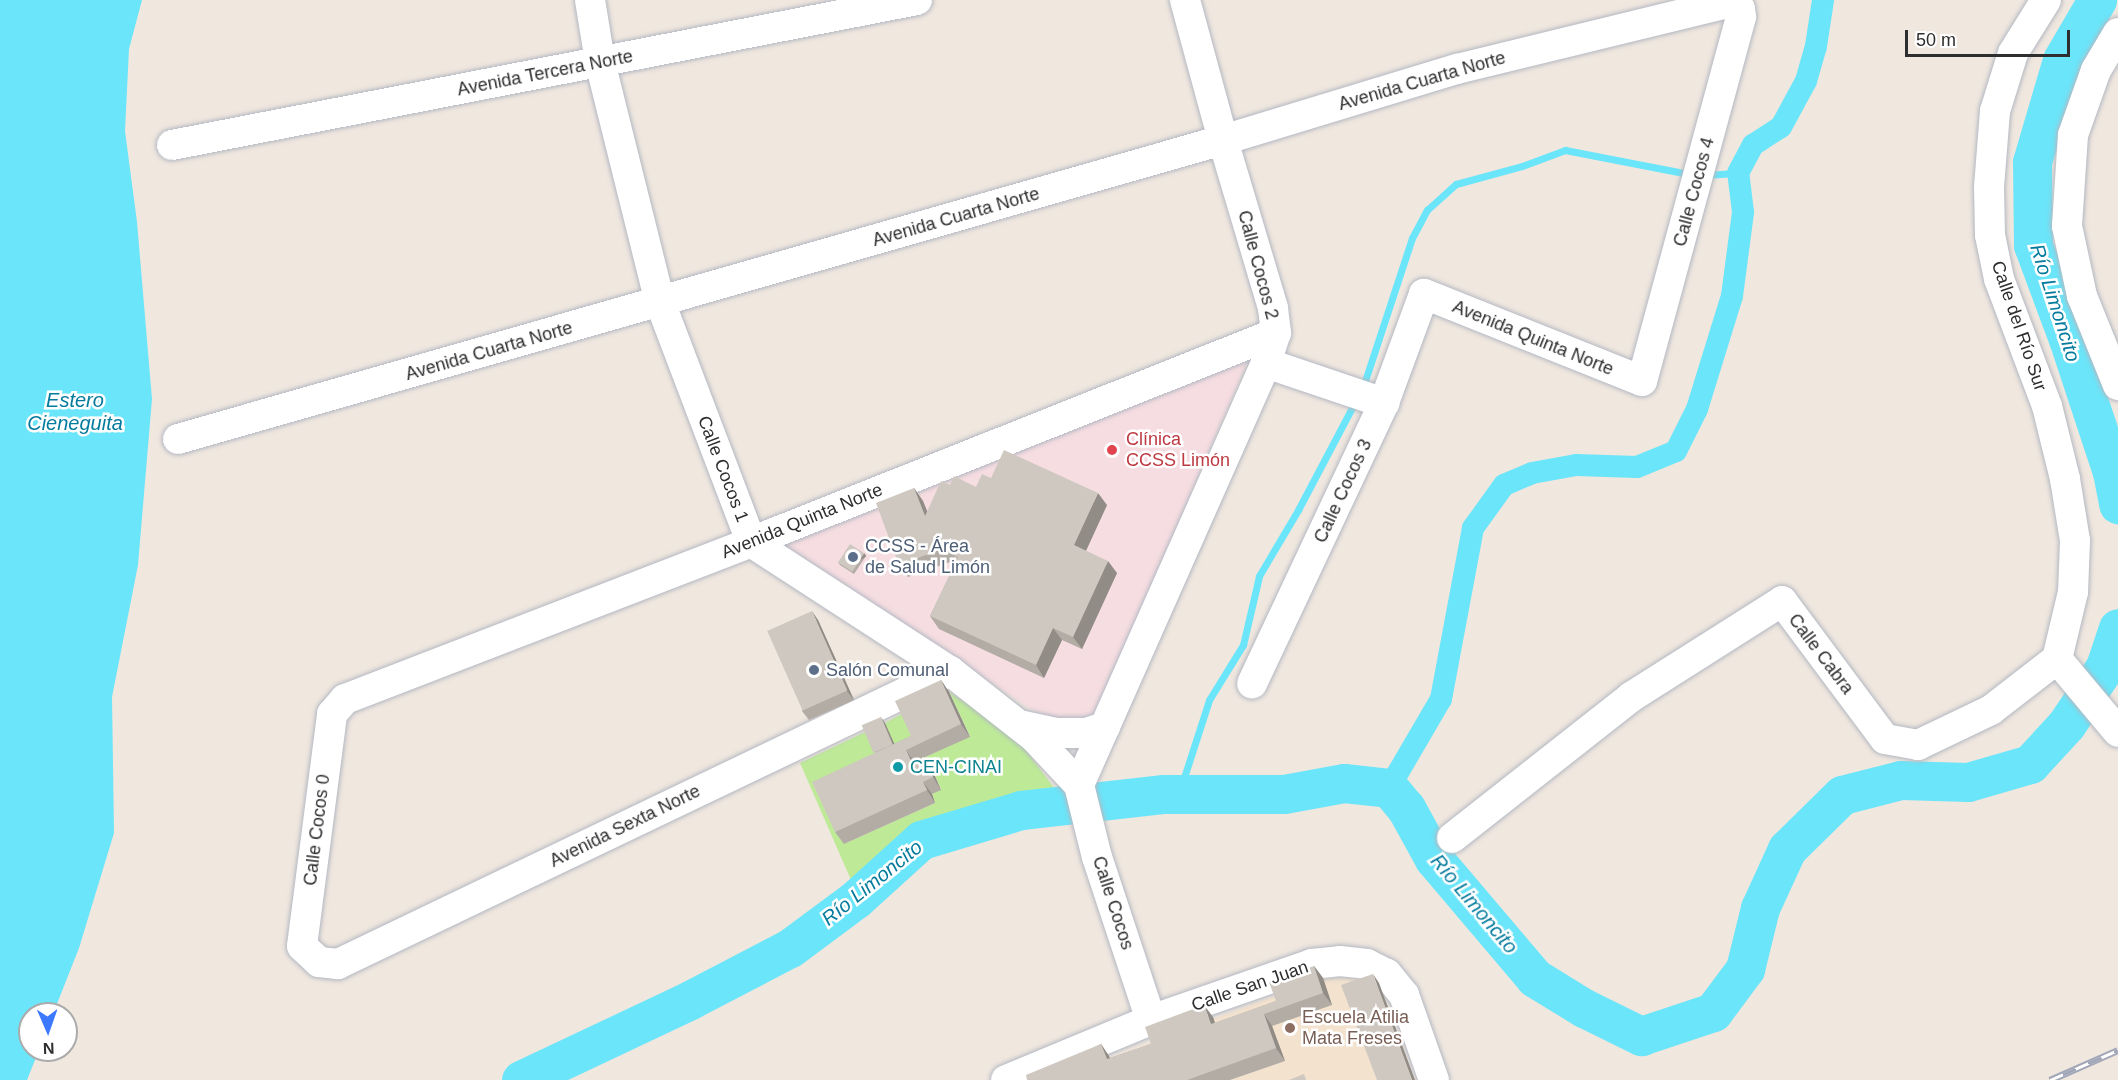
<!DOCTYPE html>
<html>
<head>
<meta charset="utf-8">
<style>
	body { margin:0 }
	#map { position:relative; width:2118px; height:1080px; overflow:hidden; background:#f0e7df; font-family:Arial,sans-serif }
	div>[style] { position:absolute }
	.education>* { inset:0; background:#f2e2ce }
	.medical>* { inset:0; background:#f6dde1 }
	.green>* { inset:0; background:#beea98 }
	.water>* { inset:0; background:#6be5f9 }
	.stream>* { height:7px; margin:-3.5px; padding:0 3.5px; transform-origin:3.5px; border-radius:3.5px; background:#6be5f9 }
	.canal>* { height:22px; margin:-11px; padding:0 11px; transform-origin:11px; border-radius:11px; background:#6be5f9 }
	.river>* { height:39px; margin:-19.5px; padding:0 19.5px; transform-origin:19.5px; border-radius:19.5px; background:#6be5f9 }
	.roads { filter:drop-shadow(0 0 2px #b3b8c2) drop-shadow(0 0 2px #b3b8c2) }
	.minor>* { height:30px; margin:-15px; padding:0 15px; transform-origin:15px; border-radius:15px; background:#fff }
	.rail>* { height:7px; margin-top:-3.5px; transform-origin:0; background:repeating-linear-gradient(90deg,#fff 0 14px,#a1a7b9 0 28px); box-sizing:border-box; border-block:2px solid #a1a7b9 }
	.wall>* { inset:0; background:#b2aca5 }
	.shaded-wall>* { inset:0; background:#918c86; transform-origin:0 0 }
	.building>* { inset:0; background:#cfc8c0; transform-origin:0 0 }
	.dots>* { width:16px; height:16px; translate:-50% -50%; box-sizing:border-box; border:3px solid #fff; border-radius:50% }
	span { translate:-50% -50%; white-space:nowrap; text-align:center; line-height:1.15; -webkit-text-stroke:5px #fff; paint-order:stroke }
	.street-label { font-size:18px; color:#2e2e2e }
	.health-label { font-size:18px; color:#be3a42 }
	.left { translate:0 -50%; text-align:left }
	.service-label { font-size:18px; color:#4e5e75 }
	.culture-label { font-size:18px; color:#0d838f }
	.education-label { font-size:18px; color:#785e54 }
	.water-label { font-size:20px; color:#047b9d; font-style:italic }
	.north { position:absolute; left:18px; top:1002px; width:60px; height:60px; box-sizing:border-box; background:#fff; border:2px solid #ababab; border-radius:50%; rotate:178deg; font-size:16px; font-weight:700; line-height:24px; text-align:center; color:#2e2e2e }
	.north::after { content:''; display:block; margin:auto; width:21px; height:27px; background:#3d79ff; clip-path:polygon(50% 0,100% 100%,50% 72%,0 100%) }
	.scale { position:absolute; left:1905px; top:30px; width:165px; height:27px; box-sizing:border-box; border:3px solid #2e2e2e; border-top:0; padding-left:8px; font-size:18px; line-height:21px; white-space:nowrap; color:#2e2e2e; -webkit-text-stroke:4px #fff; paint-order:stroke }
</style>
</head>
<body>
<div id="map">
	<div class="education">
		<i style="clip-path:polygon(1323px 978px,1353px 978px,1379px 983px,1415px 1080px,1051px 1080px)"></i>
	</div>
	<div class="medical">
		<i style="clip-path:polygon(1249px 358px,1096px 714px,1076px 725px,1049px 721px,780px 542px)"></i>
	</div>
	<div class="green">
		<i style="clip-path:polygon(949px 692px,995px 721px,1019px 741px,1055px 789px,1018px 798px,912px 831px,851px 880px,800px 763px,867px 731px,897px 752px,885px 723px,903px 713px,920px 749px,844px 844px,935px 803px,932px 794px,941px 789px,933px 772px,922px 778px,914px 762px,970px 736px)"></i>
	</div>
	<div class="water">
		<i style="clip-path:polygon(0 0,142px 0,129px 49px,125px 131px,137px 222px,152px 399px,138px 565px,112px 697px,114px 833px,79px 948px,53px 1014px,30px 1014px,30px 1050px,39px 1050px,27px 1080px,0 1080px)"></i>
	</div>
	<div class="stream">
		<i style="left:1707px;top:175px;width:31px;rotate:-4deg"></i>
		<i style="left:1363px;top:387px;width:157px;rotate:-71.8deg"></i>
		<i style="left:1412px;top:238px;width:32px;rotate:-62deg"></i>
		<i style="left:1427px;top:210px;width:39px;rotate:-42deg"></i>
		<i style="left:1456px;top:184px;width:68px;rotate:-15.3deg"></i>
		<i style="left:1522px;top:166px;width:46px;rotate:-20.4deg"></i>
		<i style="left:1565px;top:150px;width:126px;rotate:11deg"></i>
		<i style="left:1179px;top:793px;width:98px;rotate:-72.1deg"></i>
		<i style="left:1209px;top:700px;width:65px;rotate:-58.3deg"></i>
		<i style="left:1243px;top:645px;width:71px;rotate:-76.9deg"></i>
		<i style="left:1259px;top:576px;width:77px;rotate:-59.4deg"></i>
		<i style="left:1298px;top:510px;width:122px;rotate:-62.2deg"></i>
	</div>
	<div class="canal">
		<i style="left:1389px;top:788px;width:103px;rotate:-59.7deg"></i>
		<i style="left:1441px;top:699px;width:174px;rotate:-79.4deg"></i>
		<i style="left:1473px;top:528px;width:53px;rotate:-54.2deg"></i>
		<i style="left:1504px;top:485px;width:30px;rotate:-23deg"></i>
		<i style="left:1532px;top:473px;width:45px;rotate:-10.3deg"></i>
		<i style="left:1576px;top:465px;width:61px;rotate:1.9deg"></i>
		<i style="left:1637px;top:467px;width:42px;rotate:-22.3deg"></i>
		<i style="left:1676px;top:451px;width:47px;rotate:-63.4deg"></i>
		<i style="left:1697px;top:409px;width:118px;rotate:-72.8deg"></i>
		<i style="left:1732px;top:296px;width:85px;rotate:-82.5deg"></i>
		<i style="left:1743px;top:212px;width:39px;rotate:-97deg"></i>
		<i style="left:1738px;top:173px;width:32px;rotate:-62deg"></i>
		<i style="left:1753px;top:145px;width:33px;rotate:-33deg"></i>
		<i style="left:1781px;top:127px;width:52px;rotate:-61.5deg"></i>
		<i style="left:1806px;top:81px;width:36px;rotate:-74deg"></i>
		<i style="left:1816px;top:46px;width:47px;rotate:-81.3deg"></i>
	</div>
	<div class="river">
		<i style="left:2097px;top:0;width:69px;rotate:120.3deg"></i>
		<i style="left:2062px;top:60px;width:106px;rotate:106.4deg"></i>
		<i style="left:2032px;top:162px;width:83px;rotate:89.3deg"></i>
		<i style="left:2033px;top:245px;width:100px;rotate:69.6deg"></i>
		<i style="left:2068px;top:339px;width:140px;rotate:71.7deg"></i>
		<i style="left:2112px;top:472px;width:33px;rotate:79deg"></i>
		<i style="left:521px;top:1080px;width:187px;rotate:-25.3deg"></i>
		<i style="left:690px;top:1000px;width:113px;rotate:-27.5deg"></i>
		<i style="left:790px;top:948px;width:82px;rotate:-36.6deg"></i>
		<i style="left:856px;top:899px;width:88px;rotate:-42.2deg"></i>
		<i style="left:921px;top:840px;width:104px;rotate:-16.7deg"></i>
		<i style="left:1021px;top:810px;width:144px;rotate:-6.4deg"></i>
		<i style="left:1164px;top:794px;width:120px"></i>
		<i style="left:1284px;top:794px;width:61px;rotate:-10.4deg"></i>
		<i style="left:1344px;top:783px;width:45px;rotate:6.3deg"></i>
		<i style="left:1389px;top:788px;width:26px;rotate:50deg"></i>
		<i style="left:1406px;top:808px;width:58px;rotate:61.2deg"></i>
		<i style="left:1434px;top:859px;width:156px;rotate:49.7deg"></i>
		<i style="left:1535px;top:978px;width:57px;rotate:31.5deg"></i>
		<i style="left:1584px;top:1008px;width:64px;rotate:26.2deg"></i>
		<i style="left:1641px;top:1036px;width:76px;rotate:-18.4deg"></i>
		<i style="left:1713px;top:1012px;width:54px;rotate:-53.3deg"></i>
		<i style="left:1745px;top:969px;width:63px;rotate:-76.2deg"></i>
		<i style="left:1760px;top:908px;width:65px;rotate:-65.4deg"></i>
		<i style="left:1787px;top:849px;width:77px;rotate:-44.5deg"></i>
		<i style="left:1842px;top:795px;width:61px;rotate:-14.3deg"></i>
		<i style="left:1901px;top:780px;width:67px;rotate:1.7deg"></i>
		<i style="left:1968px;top:782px;width:65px;rotate:-16.2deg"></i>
		<i style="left:2030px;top:764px;width:53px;rotate:-47.3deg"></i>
		<i style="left:2066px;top:725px;width:70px;rotate:-56.1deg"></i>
		<i style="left:2105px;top:667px;width:41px;rotate:-71.6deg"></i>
	</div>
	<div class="roads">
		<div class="minor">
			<i style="left:590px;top:0;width:63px;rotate:80.8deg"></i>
			<i style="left:600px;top:62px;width:247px;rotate:76deg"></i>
			<i style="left:660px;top:302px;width:257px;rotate:69.2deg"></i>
			<i style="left:751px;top:542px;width:237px;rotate:33deg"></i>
			<i style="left:950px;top:671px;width:108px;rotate:38.2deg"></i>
			<i style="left:1035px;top:738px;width:64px;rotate:46.9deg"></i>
			<i style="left:1079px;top:785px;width:74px;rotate:76deg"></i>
			<i style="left:1097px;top:857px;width:172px;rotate:71.7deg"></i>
			<i style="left:2046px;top:0;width:62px;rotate:121.9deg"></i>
			<i style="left:2013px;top:53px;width:61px;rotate:107.2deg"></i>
			<i style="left:1995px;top:111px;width:76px;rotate:94.5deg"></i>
			<i style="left:1989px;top:187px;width:48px;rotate:88.8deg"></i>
			<i style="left:1990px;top:235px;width:45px;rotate:78.4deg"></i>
			<i style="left:1999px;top:279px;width:136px;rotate:69.3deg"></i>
			<i style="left:2047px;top:406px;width:75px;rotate:76.1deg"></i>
			<i style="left:2065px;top:479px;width:63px;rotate:80.8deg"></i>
			<i style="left:2075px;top:541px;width:51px;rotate:92.2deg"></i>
			<i style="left:2073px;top:592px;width:69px;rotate:103.4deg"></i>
			<i style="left:2118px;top:33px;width:43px;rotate:120.7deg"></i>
			<i style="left:2096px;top:70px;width:69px;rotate:109.5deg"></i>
			<i style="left:2073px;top:135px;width:91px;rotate:93.8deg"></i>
			<i style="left:2067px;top:226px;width:72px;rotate:77.9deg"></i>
			<i style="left:2082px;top:296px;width:96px;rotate:68deg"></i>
			<i style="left:172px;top:145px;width:759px;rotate:-11.01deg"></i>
			<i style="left:1266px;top:363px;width:125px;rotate:18.7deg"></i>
			<i style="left:178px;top:439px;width:1087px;rotate:-15.97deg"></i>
			<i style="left:1223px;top:140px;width:245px;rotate:-16.9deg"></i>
			<i style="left:1457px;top:69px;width:279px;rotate:-13.7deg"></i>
			<i style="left:1728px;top:3px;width:7px;rotate:8deg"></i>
			<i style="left:1735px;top:4px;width:7px;rotate:45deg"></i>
			<i style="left:1740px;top:9px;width:8px;rotate:83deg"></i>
			<i style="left:1741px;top:17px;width:377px;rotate:105.2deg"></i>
			<i style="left:1642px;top:381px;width:235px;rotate:-158.2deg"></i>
			<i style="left:1424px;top:294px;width:116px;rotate:110.2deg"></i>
			<i style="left:1384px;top:403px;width:310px;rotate:115.2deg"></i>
			<i style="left:2057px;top:659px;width:95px;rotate:50.1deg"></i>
			<i style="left:950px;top:671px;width:679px;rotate:154.42deg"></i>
			<i style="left:338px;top:964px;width:19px;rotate:-174deg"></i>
			<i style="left:319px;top:962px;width:23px;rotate:-137deg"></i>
			<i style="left:302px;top:946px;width:234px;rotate:-82.6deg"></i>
			<i style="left:332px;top:714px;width:20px;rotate:-49deg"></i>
			<i style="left:345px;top:699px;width:435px;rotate:-21.1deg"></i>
			<i style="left:751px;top:542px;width:565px;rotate:-21.71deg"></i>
			<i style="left:1019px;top:725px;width:40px;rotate:12deg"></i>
			<i style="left:1058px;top:733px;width:28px"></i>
			<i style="left:1086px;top:733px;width:20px;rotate:-18deg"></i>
			<i style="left:1079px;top:785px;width:462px;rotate:-66.1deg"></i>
			<i style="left:1266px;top:363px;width:32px;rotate:-72deg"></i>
			<i style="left:1276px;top:333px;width:25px;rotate:-97deg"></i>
			<i style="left:1273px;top:308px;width:175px;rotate:-106.6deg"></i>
			<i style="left:1223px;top:140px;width:145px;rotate:-105.2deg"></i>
			<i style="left:1452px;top:838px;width:228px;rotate:-38.2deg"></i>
			<i style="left:1631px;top:697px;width:179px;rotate:-32.4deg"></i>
			<i style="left:1782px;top:601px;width:172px;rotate:53.3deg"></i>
			<i style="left:1885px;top:739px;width:34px;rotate:10deg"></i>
			<i style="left:1918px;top:745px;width:81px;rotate:-25.6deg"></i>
			<i style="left:1991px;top:710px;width:83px;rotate:-37.7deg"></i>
			<i style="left:1006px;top:1080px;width:157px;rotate:-22.5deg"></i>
			<i style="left:1151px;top:1020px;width:170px;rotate:-19.2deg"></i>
			<i style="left:1312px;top:964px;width:28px;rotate:-6deg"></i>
			<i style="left:1340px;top:961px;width:27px;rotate:6deg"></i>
			<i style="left:1367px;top:964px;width:22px;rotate:27deg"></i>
			<i style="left:1387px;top:974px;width:27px;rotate:51deg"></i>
			<i style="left:1404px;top:995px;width:90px;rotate:70.6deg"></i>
		</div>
	</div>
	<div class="rail">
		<i style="left:2050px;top:1080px;width:74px;rotate:-23.8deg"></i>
	</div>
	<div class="wall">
		<i style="clip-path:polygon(991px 478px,1107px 505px,1086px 551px,1117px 573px,1082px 649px,1062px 640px,1044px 678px,939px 629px,930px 616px,955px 564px,950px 562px,908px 577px,899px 565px,914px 488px,923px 501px,927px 512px,950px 485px,976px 487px)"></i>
		<i style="clip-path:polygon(864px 553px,866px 556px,854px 574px,840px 565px,838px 562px)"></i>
		<i style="clip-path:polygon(818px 620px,854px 700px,809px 720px,802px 711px)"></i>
		<i style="clip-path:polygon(941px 680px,949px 692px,970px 737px,914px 762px,915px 764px,933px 772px,941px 790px,932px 794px,935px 803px,844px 844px,835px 832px,875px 753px,885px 723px,894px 744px,911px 736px)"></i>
		<i style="clip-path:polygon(1314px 966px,1323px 978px,1332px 1005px,1272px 1026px,1285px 1061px,1230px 1080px,1027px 1080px,1101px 1044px,1110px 1058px,1151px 1044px,1213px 1017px,1215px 1023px,1276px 1001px)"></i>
	</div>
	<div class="shaded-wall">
		<i style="clip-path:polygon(914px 488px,923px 501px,934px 528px,925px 516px)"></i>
		<i style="clip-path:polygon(1098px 493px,1107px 505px,1083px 557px,1074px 545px)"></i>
		<i style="left:864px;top:553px;width:4px;height:22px;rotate:56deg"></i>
		<i style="clip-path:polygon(1108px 561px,1117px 573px,1082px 649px,1073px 637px)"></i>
		<i style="clip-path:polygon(812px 611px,818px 620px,854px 700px,847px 691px)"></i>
		<i style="clip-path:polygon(1053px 628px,1062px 640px,1044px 678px,1036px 665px)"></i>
		<i style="clip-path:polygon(941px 680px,949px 692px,970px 737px,961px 724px)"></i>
		<i style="clip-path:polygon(881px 717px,885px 723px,898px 752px,893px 746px)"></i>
		<i style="clip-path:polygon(906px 750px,914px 762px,922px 778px,913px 765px)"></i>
		<i style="clip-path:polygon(925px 760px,933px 772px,941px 790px,933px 777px)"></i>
		<i style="clip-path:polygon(923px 782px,932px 794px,935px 803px,927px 790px)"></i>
		<i style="clip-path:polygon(1314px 966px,1323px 978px,1332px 1005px,1323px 993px)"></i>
		<i style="clip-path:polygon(1373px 974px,1379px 983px,1415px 1080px,1412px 1080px)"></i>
		<i style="clip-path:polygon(1204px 1005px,1213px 1017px,1219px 1036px,1211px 1024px)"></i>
		<i style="clip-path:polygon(1264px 1014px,1272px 1026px,1285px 1061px,1276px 1048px)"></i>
		<i style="clip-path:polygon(1101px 1044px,1109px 1056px,1116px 1072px,1107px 1059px)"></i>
	</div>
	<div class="building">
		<i style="clip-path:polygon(1004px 450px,1098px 493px,1074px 545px,1108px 561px,1073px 637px,1053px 628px,1036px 665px,930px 616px,958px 557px,942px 549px,899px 565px,876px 503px,914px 488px,925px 516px,941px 481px,950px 485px,954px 476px,976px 487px,982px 474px,991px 478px)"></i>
		<i style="left:850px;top:544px;width:17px;height:22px;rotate:33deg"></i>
		<i style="left:812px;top:611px;width:87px;height:49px;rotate:66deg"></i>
		<i style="clip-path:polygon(941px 680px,961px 724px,906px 750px,913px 765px,925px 760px,933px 777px,923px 782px,927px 790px,835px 832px,812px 782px,911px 736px,895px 701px)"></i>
		<i style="left:881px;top:717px;width:30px;height:21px;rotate:67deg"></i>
		<i style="clip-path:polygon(1314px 966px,1323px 993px,1264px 1014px,1276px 1048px,1187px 1080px,1027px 1080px,1026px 1075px,1101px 1044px,1107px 1059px,1151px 1044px,1145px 1027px,1204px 1005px,1211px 1024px,1276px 1001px,1269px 982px)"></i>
		<i style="clip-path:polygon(1373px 974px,1412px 1080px,1377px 1080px,1341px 985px)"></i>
		<i style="clip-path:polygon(1304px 1074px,1306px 1080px,1289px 1080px)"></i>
	</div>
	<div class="dots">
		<i style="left:1112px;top:450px;background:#e0444e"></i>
		<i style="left:853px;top:557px;background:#5c6f8a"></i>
		<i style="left:814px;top:670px;background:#5c6f8a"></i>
		<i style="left:898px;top:767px;background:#0f9aa8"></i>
		<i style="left:1290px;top:1028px;background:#8d6e63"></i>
	</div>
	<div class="street-label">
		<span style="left:545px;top:73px;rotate:-11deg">Avenida Tercera Norte</span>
		<span style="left:1422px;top:81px;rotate:-16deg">Avenida Cuarta Norte</span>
		<span style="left:1694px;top:192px;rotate:-75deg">Calle Cocos 4</span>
		<span style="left:956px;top:217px;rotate:-16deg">Avenida Cuarta Norte</span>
		<span style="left:1258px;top:265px;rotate:75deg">Calle Cocos 2</span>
		<span style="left:2019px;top:326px;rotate:71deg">Calle del Río Sur</span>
		<span style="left:1533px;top:338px;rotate:22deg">Avenida Quinta Norte</span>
		<span style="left:489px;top:351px;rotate:-16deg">Avenida Cuarta Norte</span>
		<span style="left:723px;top:469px;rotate:69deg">Calle Cocos 1</span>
		<span style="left:1343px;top:491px;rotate:-65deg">Calle Cocos 3</span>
		<span style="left:802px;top:521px;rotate:-22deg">Avenida Quinta Norte</span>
		<span style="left:1821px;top:654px;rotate:53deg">Calle Cabra</span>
		<span style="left:625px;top:826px;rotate:-26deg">Avenida Sexta Norte</span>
		<span style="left:317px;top:830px;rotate:-83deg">Calle Cocos 0</span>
		<span style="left:1113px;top:903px;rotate:72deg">Calle Cocos</span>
		<span style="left:1250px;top:986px;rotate:-19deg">Calle San Juan</span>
	</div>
	<div class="health-label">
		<span class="left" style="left:1126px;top:450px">Clínica<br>CCSS Limón</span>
	</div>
	<div class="service-label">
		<span class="left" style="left:865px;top:557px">CCSS - Área<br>de Salud Limón</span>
		<span class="left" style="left:826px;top:670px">Salón Comunal</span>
	</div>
	<div class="culture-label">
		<span class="left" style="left:910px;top:767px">CEN-CINAI</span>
	</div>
	<div class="education-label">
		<span class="left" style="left:1302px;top:1028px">Escuela Atilia<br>Mata Freses</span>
	</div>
	<div class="water-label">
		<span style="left:2055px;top:303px;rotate:72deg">Río Limoncito</span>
		<span style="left:75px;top:412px">Estero<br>Cieneguita</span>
		<span style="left:872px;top:883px;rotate:-39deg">Río Limoncito</span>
		<span style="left:1474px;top:904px;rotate:50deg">Río Limoncito</span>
	</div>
	<div class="north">N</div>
	<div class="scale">50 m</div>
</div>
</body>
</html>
